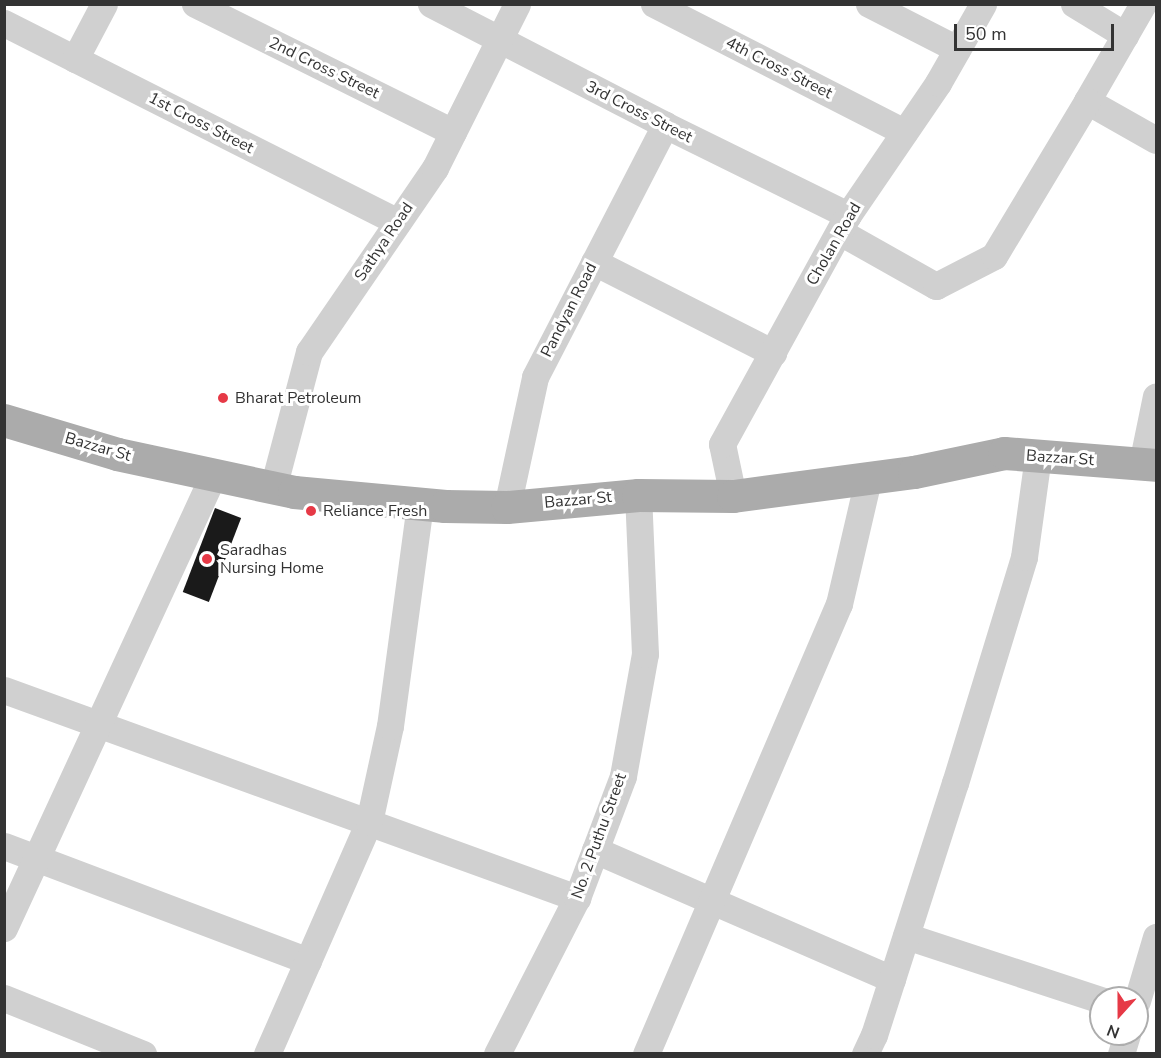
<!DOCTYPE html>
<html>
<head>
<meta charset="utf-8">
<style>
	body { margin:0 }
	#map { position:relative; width:1161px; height:1058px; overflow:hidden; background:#fff; font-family:"Nunito Sans",sans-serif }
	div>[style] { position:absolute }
	.building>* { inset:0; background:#1a1a1a; transform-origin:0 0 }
	.minor>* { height:27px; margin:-13.5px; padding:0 13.5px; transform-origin:13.5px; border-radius:13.5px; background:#d0d0d0 }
	.major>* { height:33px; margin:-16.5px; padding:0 16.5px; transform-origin:16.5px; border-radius:16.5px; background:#ababab }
	.dots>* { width:16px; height:16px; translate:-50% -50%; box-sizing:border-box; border:3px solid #fff; border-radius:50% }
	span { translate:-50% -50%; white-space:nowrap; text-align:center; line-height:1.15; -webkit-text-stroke:6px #fff; paint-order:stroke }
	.street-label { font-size:16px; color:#333 }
	.poi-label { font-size:16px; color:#333 }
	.left { translate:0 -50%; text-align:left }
	.frame { position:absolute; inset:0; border:6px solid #333; pointer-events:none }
	.north { position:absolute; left:1089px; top:986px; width:60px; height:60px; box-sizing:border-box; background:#fff; border:2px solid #adadad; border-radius:50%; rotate:201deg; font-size:16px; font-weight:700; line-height:24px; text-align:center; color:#333 }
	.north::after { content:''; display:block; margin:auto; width:21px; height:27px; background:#e63946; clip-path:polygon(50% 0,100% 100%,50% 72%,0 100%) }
	.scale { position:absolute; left:954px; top:24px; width:160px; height:27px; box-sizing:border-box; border:3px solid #333; border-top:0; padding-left:8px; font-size:18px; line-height:21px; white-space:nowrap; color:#333; -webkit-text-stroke:4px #fff; paint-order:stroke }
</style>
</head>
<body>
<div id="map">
	<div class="building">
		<i style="left:215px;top:508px;width:28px;height:90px;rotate:21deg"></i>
	</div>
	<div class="minor">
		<i style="left:195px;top:4px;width:288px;rotate:26.4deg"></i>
		<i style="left:431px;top:4px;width:263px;rotate:27.3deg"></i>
		<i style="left:665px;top:125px;width:204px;rotate:26.2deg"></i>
		<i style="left:654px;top:4px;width:281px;rotate:27.1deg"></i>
		<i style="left:869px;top:4px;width:99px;rotate:27.1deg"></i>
		<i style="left:1074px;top:4px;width:60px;rotate:31.3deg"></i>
		<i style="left:1143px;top:4px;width:112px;rotate:120deg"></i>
		<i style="left:1087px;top:101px;width:79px;rotate:29.5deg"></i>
		<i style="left:4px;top:23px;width:441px;rotate:26.8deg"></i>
		<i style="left:75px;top:59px;width:62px;rotate:-62.2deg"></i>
		<i style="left:840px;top:232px;width:110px;rotate:29.4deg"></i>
		<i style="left:936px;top:286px;width:65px;rotate:-27.3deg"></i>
		<i style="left:994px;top:256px;width:181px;rotate:-59deg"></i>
		<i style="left:594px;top:262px;width:201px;rotate:26.9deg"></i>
		<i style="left:1142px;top:464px;width:69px;rotate:-78.4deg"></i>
		<i style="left:273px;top:488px;width:141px;rotate:-75.2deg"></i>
		<i style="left:309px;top:352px;width:223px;rotate:-55.6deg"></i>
		<i style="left:435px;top:168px;width:183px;rotate:-63.4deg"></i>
		<i style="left:733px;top:496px;width:53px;rotate:-101.9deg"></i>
		<i style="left:722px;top:444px;width:261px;rotate:-61.2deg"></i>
		<i style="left:848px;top:215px;width:160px;rotate:-55.7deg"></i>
		<i style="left:938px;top:83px;width:91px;rotate:-60.3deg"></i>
		<i style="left:507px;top:507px;width:133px;rotate:-77.8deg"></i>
		<i style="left:535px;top:377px;width:284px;rotate:-62.7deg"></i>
		<i style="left:4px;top:690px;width:610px;rotate:19.95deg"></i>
		<i style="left:4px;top:846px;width:325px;rotate:20.7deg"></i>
		<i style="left:595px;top:850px;width:324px;rotate:23.5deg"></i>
		<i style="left:4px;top:928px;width:499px;rotate:-65.2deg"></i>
		<i style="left:906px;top:936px;width:205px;rotate:18.2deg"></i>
		<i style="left:4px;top:998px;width:150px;rotate:21.9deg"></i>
		<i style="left:1137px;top:1001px;width:67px;rotate:-73.5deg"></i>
		<i style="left:267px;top:1054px;width:253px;rotate:-66.3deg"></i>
		<i style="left:369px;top:822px;width:98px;rotate:-77.7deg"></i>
		<i style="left:390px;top:726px;width:225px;rotate:-82.3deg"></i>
		<i style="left:497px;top:1054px;width:175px;rotate:-62.9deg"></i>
		<i style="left:577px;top:898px;width:130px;rotate:-69.3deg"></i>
		<i style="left:623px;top:776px;width:124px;rotate:-79.8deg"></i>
		<i style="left:645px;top:654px;width:159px;rotate:-92.5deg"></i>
		<i style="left:646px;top:1054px;width:490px;rotate:-66.8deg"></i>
		<i style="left:839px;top:604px;width:128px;rotate:-76.9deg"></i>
		<i style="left:865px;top:1054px;width:21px;rotate:-65deg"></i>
		<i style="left:874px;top:1035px;width:265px;rotate:-72.2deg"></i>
		<i style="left:955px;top:783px;width:236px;rotate:-73deg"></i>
		<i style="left:1024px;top:557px;width:102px;rotate:-82.1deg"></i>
		<i style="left:1121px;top:1054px;width:21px;rotate:-73deg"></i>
	</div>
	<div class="major">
		<i style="left:4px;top:420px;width:118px;rotate:16.7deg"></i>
		<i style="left:117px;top:454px;width:181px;rotate:12.1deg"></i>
		<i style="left:294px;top:492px;width:152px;rotate:5.3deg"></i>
		<i style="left:445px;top:506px;width:62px;rotate:0.9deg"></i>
		<i style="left:507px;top:507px;width:132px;rotate:-5.2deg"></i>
		<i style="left:638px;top:495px;width:95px;rotate:0.6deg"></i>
		<i style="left:733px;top:496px;width:183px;rotate:-7.6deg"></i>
		<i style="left:914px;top:472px;width:92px;rotate:-11.9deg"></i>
		<i style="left:1004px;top:453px;width:152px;rotate:4.5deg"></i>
	</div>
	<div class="dots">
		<i style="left:223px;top:398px;background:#e63946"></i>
		<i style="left:311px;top:511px;background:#e63946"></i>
		<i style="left:207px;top:559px;background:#e63946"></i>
	</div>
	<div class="street-label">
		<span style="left:324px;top:68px;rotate:26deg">2nd Cross Street</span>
		<span style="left:779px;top:68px;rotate:27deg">4th Cross Street</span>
		<span style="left:639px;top:112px;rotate:27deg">3rd Cross Street</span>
		<span style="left:201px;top:123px;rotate:27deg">1st Cross Street</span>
		<span style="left:384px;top:242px;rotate:-56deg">Sathya Road</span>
		<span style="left:834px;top:244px;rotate:-60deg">Cholan Road</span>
		<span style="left:569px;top:310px;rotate:-63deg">Pandyan Road</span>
		<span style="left:98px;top:447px;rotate:16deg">Bazzar St</span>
		<span style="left:1060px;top:458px;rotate:4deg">Bazzar St</span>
		<span style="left:578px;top:500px;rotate:-5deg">Bazzar St</span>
		<span style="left:599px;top:836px;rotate:-70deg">No. 2 Puthu Street</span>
	</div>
	<div class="poi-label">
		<span class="left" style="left:235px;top:398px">Bharat Petroleum</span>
		<span class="left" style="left:323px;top:511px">Reliance Fresh</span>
		<span class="left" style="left:220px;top:559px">Saradhas<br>Nursing Home</span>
	</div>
	<div class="frame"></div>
	<div class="north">N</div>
	<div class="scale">50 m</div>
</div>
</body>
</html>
